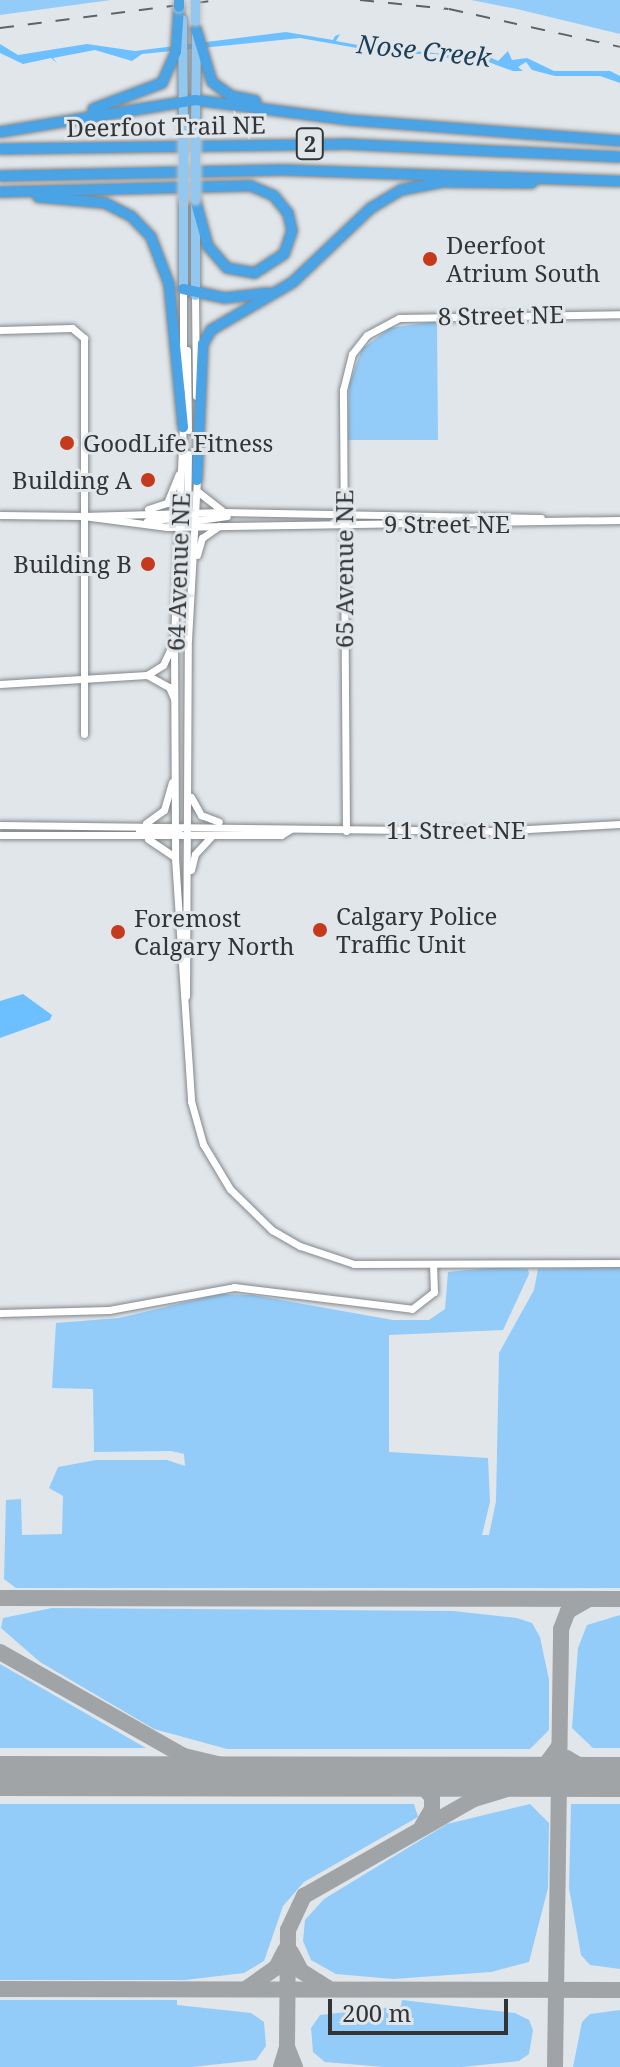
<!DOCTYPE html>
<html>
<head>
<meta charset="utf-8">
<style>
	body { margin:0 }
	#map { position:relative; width:620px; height:2067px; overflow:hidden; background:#e1e6ea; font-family:"Noto Serif",serif }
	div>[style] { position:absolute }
	.green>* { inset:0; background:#93ccf9 }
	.water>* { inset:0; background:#6dc0ff }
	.taxiway>* { height:16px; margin:-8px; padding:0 8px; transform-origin:8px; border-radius:8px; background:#a0a4a7 }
	.runway>* { height:40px; margin:-20px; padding:0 20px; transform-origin:20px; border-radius:20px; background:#a0a4a7 }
	.roads { filter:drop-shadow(0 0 2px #82878b) drop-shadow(0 0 2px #82878b) }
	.minor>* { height:7px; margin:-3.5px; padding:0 3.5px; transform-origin:3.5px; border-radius:3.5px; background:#fff }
	.major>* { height:9px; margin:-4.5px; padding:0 4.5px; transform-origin:4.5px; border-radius:4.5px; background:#92c8ef }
	.highway>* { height:10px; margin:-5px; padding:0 5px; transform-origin:5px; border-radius:5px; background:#4aa3e4 }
	.rail>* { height:2px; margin-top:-1px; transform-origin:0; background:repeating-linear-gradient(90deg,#5f6164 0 14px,transparent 0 28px) }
	.bridges { filter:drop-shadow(0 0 2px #c2c2c3) drop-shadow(0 0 2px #c2c2c3) }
	.major-bridge>* { height:9px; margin:-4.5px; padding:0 4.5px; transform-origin:4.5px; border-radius:4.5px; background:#92c8ef }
	.highway-bridge>* { height:10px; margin:-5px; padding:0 5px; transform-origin:5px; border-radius:5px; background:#4aa3e4 }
	.dots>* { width:22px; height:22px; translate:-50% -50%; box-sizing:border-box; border:4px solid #e1e6ea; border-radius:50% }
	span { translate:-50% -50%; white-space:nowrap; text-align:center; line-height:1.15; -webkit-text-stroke:6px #e1e6ea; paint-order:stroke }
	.shield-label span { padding:2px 6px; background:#e1e6ea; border:2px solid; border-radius:6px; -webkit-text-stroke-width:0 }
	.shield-label { font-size:22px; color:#333436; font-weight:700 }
	.street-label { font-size:24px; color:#333436 }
	.poi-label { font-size:24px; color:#333436 }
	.left { translate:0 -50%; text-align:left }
	.right { translate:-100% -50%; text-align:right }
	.water-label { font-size:26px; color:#1c3f59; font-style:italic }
	.scale { position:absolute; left:328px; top:1999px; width:180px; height:36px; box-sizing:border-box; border:4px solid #333436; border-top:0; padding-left:10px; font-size:24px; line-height:28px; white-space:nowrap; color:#333436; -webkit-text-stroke:6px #e1e6ea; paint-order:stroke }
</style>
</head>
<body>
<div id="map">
	<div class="green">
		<i style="clip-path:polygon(0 0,111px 0,0 15px)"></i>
		<i style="clip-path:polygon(471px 0,620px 0,620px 34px,517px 9px)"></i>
		<i style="clip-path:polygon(437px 321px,438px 440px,348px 440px,349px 385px,362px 349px,390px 328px)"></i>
		<i style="clip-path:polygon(500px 1267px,528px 1269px,529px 1274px,503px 1330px,389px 1335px,389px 1452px,488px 1458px,490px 1502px,482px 1535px,489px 1535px,496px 1501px,499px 1353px,534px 1290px,538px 1269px,620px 1267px,620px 1588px,16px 1588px,4px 1579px,6px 1500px,21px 1499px,22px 1535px,62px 1534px,63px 1496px,49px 1488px,58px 1467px,96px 1460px,167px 1460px,185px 1466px,184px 1454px,171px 1451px,94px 1452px,93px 1389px,52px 1388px,56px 1323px,119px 1318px,220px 1294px,252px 1295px,393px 1320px,429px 1320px,445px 1309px,448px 1272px)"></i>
		<i style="clip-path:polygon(52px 1608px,453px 1611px,517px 1618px,532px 1623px,540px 1637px,549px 1680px,549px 1730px,530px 1749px,227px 1749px,154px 1729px,40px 1662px,1px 1628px,3px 1618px)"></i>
		<i style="clip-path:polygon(620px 1615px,620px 1748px,593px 1748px,572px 1728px,578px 1648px,587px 1625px)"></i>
		<i style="clip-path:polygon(0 1664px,146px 1748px,0 1748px)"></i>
		<i style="clip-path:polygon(0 1804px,414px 1804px,418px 1817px,304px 1882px,283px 1906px,264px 1961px,244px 1973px,185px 1980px,0 1980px)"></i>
		<i style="clip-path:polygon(530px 1804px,549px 1823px,548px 1888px,529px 1962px,491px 1972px,393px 1979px,336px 1974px,311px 1960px,303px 1941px,305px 1920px,324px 1899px,447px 1824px)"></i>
		<i style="clip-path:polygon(571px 1804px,620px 1804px,620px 1969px,590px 1965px,581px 1955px,569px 1888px)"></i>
		<i style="clip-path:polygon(0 2000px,177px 2000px,177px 2005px,251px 2013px,264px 2022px,266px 2046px,256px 2060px,192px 2067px,0 2067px)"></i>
		<i style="clip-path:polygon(402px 2000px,515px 2013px,529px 2020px,533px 2030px,529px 2054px,519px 2061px,462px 2067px,384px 2067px,325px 2062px,313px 2052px,311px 2028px,320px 2015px,401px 2006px)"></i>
		<i style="clip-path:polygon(620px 2010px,620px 2067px,573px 2067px,582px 2022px,590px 2014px)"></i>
	</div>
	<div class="water">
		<i style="clip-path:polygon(286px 32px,333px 40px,335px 36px,340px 34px,336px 41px,369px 47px,376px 47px,378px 39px,394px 49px,454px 55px,477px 51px,498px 61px,508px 51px,512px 60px,527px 58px,554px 71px,610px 71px,620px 76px,620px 83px,600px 76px,555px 76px,532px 70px,526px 62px,518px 67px,523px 71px,513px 71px,469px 55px,457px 61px,436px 54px,389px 54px,387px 48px,357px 48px,300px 38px,142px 54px,132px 61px,95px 50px,53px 58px,57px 63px,51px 58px,23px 64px,0 53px,0 44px,18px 55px,87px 44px,135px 51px)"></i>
		<i style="clip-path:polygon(23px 994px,52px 1015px,50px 1020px,0 1038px,0 1001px)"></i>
	</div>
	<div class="taxiway">
		<i style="left:0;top:1598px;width:620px;rotate:0.09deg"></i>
		<i style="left:0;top:1652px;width:211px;rotate:29.5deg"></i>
		<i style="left:184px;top:1756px;width:85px;rotate:13.5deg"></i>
		<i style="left:567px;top:1758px;width:37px;rotate:31deg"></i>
		<i style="left:519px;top:1775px;width:26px;rotate:-18deg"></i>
		<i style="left:544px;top:1767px;width:26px;rotate:-54deg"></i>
		<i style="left:405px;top:1776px;width:14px;rotate:21deg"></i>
		<i style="left:418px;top:1781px;width:21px;rotate:49deg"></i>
		<i style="left:432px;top:1797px;width:12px;rotate:90deg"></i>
		<i style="left:432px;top:1809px;width:20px;rotate:120deg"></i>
		<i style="left:291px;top:1952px;width:21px;rotate:62deg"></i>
		<i style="left:301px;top:1971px;width:31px;rotate:32deg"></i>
		<i style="left:247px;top:1988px;width:35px;rotate:-35deg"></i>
		<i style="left:276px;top:1968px;width:20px;rotate:-63deg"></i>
		<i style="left:0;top:1989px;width:620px;rotate:0.09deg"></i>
		<i style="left:287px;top:2047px;width:117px;rotate:-89.5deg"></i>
		<i style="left:288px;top:1930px;width:38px;rotate:-65deg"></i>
		<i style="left:304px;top:1896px;width:196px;rotate:-29.7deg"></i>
		<i style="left:474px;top:1799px;width:59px;rotate:-16.9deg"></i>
		<i style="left:530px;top:1782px;width:44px;rotate:-6.5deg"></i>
		<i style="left:281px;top:2067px;width:21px;rotate:-73deg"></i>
		<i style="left:287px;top:2047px;width:22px;rotate:68deg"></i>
		<i style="left:555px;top:2067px;width:438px;rotate:-89.2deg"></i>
		<i style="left:561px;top:1629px;width:19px;rotate:-69deg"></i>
		<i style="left:568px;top:1611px;width:24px;rotate:-30deg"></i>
	</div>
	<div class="runway">
		<i style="left:0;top:1776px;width:620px;rotate:0.09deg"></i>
	</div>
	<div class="roads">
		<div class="minor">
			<i style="left:183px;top:289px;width:98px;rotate:90deg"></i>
			<i style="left:195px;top:295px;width:101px;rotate:89.4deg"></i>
			<i style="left:0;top:330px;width:72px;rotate:-1.6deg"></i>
			<i style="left:72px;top:328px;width:16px;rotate:40deg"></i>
			<i style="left:84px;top:338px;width:396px;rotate:90deg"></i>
			<i style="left:187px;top:350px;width:80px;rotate:89.3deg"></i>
			<i style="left:183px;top:423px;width:219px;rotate:92.4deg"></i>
			<i style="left:174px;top:642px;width:216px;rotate:89.7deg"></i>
			<i style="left:175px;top:858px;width:244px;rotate:86.2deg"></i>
			<i style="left:191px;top:1101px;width:45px;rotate:74.4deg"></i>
			<i style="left:203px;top:1144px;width:52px;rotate:59deg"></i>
			<i style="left:230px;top:1189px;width:59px;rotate:44.3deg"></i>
			<i style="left:272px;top:1230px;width:32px;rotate:30deg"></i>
			<i style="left:300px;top:1246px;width:57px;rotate:18.4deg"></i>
			<i style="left:354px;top:1264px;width:266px;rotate:-0.2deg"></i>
			<i style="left:188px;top:454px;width:62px;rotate:90.9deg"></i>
			<i style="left:187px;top:516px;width:11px;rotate:52deg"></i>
			<i style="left:197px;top:491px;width:31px;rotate:38deg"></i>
			<i style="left:148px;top:509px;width:20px;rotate:-18deg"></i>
			<i style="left:167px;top:503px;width:31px;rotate:-68deg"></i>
			<i style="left:0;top:515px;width:83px;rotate:0.7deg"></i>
			<i style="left:83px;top:516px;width:85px;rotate:7.5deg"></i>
			<i style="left:167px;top:527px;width:453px;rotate:-0.9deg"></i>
			<i style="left:83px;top:516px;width:140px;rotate:-1.6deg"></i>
			<i style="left:223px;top:512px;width:318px;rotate:1.1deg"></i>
			<i style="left:147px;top:521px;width:35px;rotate:-7deg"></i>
			<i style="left:192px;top:521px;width:35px;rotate:-8deg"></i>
			<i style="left:197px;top:555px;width:18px;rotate:-74deg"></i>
			<i style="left:202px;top:538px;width:21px;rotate:-35deg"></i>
			<i style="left:147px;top:675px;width:25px;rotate:29deg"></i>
			<i style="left:169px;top:687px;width:13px;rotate:67deg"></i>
			<i style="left:0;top:684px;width:147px;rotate:-3.5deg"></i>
			<i style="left:147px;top:675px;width:19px;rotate:-32deg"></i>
			<i style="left:163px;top:665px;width:23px;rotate:-65deg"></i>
			<i style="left:191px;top:797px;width:21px;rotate:61deg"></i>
			<i style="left:201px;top:815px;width:19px;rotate:21deg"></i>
			<i style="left:146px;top:823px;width:22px;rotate:-36deg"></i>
			<i style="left:164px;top:810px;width:29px;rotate:-74deg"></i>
			<i style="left:0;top:825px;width:490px;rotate:0.7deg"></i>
			<i style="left:490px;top:831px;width:130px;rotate:-3.1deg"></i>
			<i style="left:139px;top:831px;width:40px;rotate:-2.9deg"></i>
			<i style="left:346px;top:831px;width:441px;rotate:-90.4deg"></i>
			<i style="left:343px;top:390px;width:37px;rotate:-76deg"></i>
			<i style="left:352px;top:354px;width:24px;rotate:-52deg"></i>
			<i style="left:367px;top:335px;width:36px;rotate:-28deg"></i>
			<i style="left:399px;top:318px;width:221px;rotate:-1deg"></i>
			<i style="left:0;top:835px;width:281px"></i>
			<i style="left:281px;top:835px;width:12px;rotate:-31deg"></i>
			<i style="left:148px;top:839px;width:30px;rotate:34deg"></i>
			<i style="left:191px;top:870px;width:16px;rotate:-76deg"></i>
			<i style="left:195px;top:854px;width:25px;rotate:-47deg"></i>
			<i style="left:186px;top:996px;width:356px;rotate:-89.7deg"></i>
			<i style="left:188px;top:640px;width:163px;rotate:-86.8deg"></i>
			<i style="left:0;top:1313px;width:109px;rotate:-1.6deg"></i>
			<i style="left:109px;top:1310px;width:127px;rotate:-10.4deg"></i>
			<i style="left:234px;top:1287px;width:179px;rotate:7deg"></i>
			<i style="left:412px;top:1309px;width:28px;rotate:-38deg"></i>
			<i style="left:434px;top:1292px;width:28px;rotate:-92deg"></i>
		</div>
		<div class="major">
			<i style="left:182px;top:19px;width:109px;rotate:89.5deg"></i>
			<i style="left:195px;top:128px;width:93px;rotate:-89.4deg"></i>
			<i style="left:183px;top:199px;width:90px;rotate:90deg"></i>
			<i style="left:195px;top:206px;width:89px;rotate:90deg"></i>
		</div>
		<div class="highway">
			<i style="left:196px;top:29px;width:55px;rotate:73.2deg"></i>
			<i style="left:212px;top:82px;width:24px;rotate:36deg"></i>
			<i style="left:231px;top:96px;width:25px;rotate:11deg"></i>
			<i style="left:93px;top:109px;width:74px;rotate:-20.6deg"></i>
			<i style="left:162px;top:83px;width:34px;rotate:-66deg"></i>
			<i style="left:176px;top:52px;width:45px;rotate:-86.2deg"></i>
			<i style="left:0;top:132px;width:198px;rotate:-9.3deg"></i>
			<i style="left:195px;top:100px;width:154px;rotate:7.4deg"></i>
			<i style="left:348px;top:120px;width:273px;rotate:4.4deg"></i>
			<i style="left:0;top:149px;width:343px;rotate:-0.8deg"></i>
			<i style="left:343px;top:144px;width:277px;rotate:2.7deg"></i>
			<i style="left:0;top:176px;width:282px;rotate:-1.2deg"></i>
			<i style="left:282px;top:170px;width:338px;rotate:1.9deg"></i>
			<i style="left:0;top:192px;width:251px;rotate:-1.4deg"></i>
			<i style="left:251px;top:186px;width:25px;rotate:23deg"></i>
			<i style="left:274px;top:196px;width:22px;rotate:51deg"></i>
			<i style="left:288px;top:213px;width:18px;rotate:77deg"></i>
			<i style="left:292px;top:231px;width:24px;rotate:109deg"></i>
			<i style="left:284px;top:254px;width:35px;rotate:147deg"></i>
			<i style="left:255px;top:273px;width:28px;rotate:-170deg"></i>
			<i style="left:227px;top:268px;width:29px;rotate:-131deg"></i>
			<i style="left:208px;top:246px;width:49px;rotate:-105.5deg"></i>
			<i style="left:38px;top:197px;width:67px;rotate:5.1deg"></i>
			<i style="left:105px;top:203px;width:29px;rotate:27deg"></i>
			<i style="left:131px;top:216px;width:29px;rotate:46deg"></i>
			<i style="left:151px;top:237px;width:50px;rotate:69deg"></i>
			<i style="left:169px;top:284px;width:144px;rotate:84.4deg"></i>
			<i style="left:183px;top:289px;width:43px;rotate:12.1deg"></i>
			<i style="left:225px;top:298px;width:43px;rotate:-6.6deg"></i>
			<i style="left:197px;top:480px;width:136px;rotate:-87.5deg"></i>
			<i style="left:203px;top:344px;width:16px;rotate:-60deg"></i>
			<i style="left:211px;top:330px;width:95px;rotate:-30.3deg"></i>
			<i style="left:293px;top:282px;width:108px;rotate:-43.5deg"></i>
			<i style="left:371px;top:208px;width:35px;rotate:-31deg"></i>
			<i style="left:401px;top:190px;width:42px;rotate:-11deg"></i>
			<i style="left:442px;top:182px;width:90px;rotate:0.6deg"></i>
		</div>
	</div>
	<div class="rail">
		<i style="left:360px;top:0;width:89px;rotate:5.8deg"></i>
		<i style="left:449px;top:9px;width:175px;rotate:12.5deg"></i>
		<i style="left:0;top:28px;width:220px;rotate:-7.3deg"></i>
	</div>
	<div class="bridges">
		<div class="major-bridge">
			<i style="left:195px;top:0;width:20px;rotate:90deg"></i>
			<i style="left:183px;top:128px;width:71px;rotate:90deg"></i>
			<i style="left:195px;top:128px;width:71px;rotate:90deg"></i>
		</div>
		<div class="highway-bridge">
			<i style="left:179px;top:7px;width:7px;rotate:-90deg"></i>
		</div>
	</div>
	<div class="dots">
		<i style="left:430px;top:259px;background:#c53a1d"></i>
		<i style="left:67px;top:443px;background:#c53a1d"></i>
		<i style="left:148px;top:480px;background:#c53a1d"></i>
		<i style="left:148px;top:564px;background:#c53a1d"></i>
		<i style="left:320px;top:930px;background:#c53a1d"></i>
		<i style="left:118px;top:932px;background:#c53a1d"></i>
	</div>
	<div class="shield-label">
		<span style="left:310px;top:144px">2</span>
	</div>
	<div class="street-label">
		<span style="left:166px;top:126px;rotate:-1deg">Deerfoot Trail NE</span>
		<span style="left:501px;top:315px;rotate:-1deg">8 Street NE</span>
		<span style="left:447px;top:524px">9 Street NE</span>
		<span style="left:344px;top:569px;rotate:-90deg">65 Avenue NE</span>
		<span style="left:178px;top:572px;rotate:-88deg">64 Avenue NE</span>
		<span style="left:456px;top:830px">11 Street NE</span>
	</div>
	<div class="poi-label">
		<span class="left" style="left:446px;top:259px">Deerfoot<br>Atrium South</span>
		<span class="left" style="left:83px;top:443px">GoodLife Fitness</span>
		<span class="right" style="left:132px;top:480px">Building A</span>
		<span class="right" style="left:132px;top:564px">Building B</span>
		<span class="left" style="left:336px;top:930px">Calgary Police<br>Traffic Unit</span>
		<span class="left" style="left:134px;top:932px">Foremost<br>Calgary North</span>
	</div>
	<div class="water-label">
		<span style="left:424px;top:51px;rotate:6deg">Nose Creek</span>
	</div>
	<div class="scale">200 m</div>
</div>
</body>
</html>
